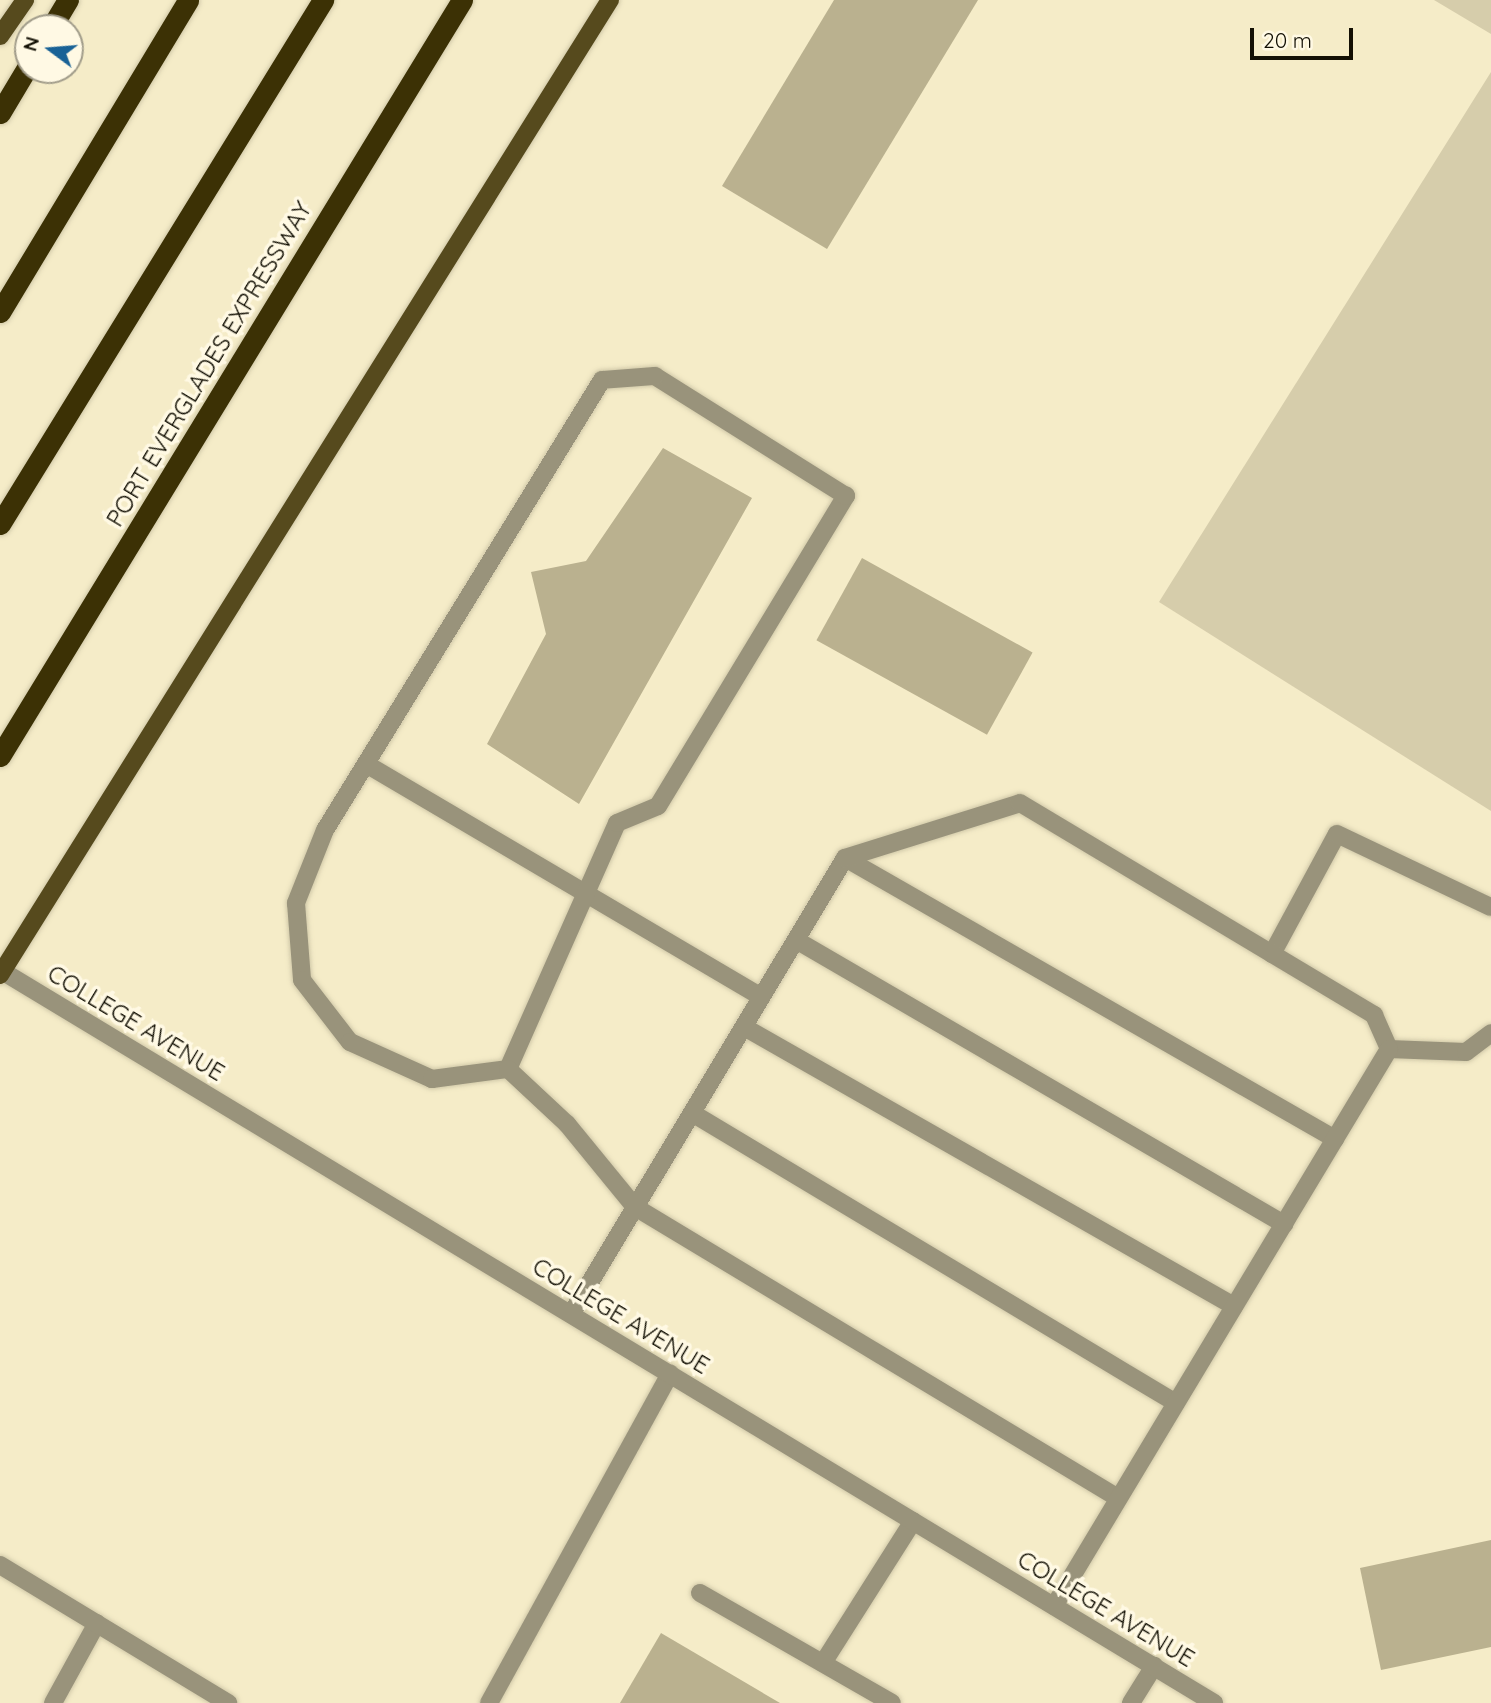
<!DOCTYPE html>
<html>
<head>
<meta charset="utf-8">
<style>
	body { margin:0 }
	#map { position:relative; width:1491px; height:1703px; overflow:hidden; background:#f5ecc8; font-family:Quicksand,sans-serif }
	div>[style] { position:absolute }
	.green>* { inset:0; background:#d6cdab }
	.building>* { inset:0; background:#bab18f; transform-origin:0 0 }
	.roads { filter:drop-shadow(0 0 2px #d1c9a9) drop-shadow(0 0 2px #d1c9a9) }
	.service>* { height:18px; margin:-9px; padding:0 9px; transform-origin:9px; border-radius:9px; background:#99937b }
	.minor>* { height:18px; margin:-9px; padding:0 9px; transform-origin:9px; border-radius:9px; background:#99937b }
	.tertiary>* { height:18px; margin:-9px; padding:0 9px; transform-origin:9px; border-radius:9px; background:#99937b }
	.primary>* { height:18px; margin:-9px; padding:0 9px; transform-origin:9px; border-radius:9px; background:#564a1d }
	.motorway>* { height:21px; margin:-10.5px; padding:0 10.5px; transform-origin:10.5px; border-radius:10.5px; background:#3c3105 }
	span { translate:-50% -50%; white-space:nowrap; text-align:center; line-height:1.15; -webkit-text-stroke:7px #fff9e4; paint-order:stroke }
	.street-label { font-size:24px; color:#131004 }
	.north { position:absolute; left:14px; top:14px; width:70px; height:70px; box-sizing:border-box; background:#fff9e4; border:2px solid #a19c8a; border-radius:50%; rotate:286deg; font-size:19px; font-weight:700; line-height:28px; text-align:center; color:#131004 }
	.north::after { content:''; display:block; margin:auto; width:24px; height:32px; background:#196296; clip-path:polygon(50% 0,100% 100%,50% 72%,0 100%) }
	.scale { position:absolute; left:1250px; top:28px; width:103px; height:32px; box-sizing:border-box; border:4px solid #131004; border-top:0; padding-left:9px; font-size:21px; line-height:24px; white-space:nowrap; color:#131004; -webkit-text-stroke:5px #fff9e4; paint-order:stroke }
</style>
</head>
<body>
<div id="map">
	<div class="green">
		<i style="clip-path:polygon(1434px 0,1491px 0,1491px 34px)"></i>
		<i style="clip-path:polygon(1491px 72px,1491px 811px,1159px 602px)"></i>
	</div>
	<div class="building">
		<i style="clip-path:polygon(834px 0,978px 0,827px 249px,722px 186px)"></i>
		<i style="clip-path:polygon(663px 448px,752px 498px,579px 804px,487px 744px,546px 634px,531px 572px,586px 561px)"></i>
		<i style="left:862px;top:558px;width:195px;height:94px;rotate:29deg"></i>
		<i style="clip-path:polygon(1491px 1540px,1491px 1647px,1381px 1670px,1360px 1568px)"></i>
		<i style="clip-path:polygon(661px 1633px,780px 1703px,620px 1703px)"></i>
	</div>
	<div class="roads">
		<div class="service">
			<i style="left:366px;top:764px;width:459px;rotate:30.5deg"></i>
			<i style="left:845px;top:858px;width:565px;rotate:29.83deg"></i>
			<i style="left:796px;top:940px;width:565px;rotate:30.2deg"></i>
			<i style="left:1272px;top:954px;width:136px;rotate:-61.6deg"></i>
			<i style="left:1337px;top:834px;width:170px;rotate:25.4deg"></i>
			<i style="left:744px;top:1027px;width:564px;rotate:29.66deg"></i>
			<i style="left:1389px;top:1049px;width:77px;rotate:2.2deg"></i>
			<i style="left:1466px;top:1052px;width:31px;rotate:-37deg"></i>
			<i style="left:508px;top:1069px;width:269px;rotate:-66.1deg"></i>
			<i style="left:617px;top:823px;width:44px;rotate:-22.5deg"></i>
			<i style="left:658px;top:806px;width:363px;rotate:-58.8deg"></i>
			<i style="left:846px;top:496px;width:226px;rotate:-147.9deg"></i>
			<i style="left:655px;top:376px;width:53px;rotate:175.7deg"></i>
			<i style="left:602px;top:380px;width:528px;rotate:121.61deg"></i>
			<i style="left:325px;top:830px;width:79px;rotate:111.7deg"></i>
			<i style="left:296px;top:903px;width:77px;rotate:85.5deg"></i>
			<i style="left:302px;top:980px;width:78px;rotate:52.3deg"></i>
			<i style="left:350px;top:1042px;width:90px;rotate:24.3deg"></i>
			<i style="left:432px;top:1079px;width:77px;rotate:-7.5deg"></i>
			<i style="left:508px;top:1069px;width:81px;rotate:43deg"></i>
			<i style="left:567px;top:1124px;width:107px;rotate:50.7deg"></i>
			<i style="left:635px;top:1207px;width:564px;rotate:31.07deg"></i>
			<i style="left:692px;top:1113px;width:564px;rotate:30.93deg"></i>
			<i style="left:571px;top:1314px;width:532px;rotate:-59deg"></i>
			<i style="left:845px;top:858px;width:183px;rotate:-17.4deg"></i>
			<i style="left:1020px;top:803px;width:413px;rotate:30.9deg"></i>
			<i style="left:1374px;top:1015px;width:37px;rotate:66deg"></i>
			<i style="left:1389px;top:1049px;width:650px;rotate:121.02deg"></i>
			<i style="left:700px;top:1593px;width:221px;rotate:29.8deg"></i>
			<i style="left:823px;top:1663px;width:168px;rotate:-57.6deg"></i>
			<i style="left:53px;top:1703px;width:91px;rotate:-61.2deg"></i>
			<i style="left:489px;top:1703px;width:376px;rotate:-61.2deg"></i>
			<i style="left:1131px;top:1703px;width:44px;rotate:-58.1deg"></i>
		</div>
		<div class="minor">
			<i style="left:0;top:1565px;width:267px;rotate:31.2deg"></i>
		</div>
		<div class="tertiary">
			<i style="left:2px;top:971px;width:1416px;rotate:31.13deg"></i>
		</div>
		<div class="primary">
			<i style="left:0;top:36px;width:44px;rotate:-55.2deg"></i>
			<i style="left:0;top:975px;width:1150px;rotate:-57.97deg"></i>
		</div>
		<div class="motorway">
			<i style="left:51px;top:28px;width:33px;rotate:-59deg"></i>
			<i style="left:0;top:113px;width:55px;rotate:-59.2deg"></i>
			<i style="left:0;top:312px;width:364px;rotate:-58.9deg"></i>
			<i style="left:0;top:524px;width:616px;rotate:-58.35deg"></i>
			<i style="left:0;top:756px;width:886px;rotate:-58.57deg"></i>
		</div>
	</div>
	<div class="street-label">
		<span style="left:209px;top:364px;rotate:-59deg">PORT EVERGLADES EXPRESSWAY</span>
		<span style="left:136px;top:1023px;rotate:31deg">COLLEGE AVENUE</span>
		<span style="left:621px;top:1316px;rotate:31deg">COLLEGE AVENUE</span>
		<span style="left:1106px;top:1609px;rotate:31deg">COLLEGE AVENUE</span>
	</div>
	<div class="north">N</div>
	<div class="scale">20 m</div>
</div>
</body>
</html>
